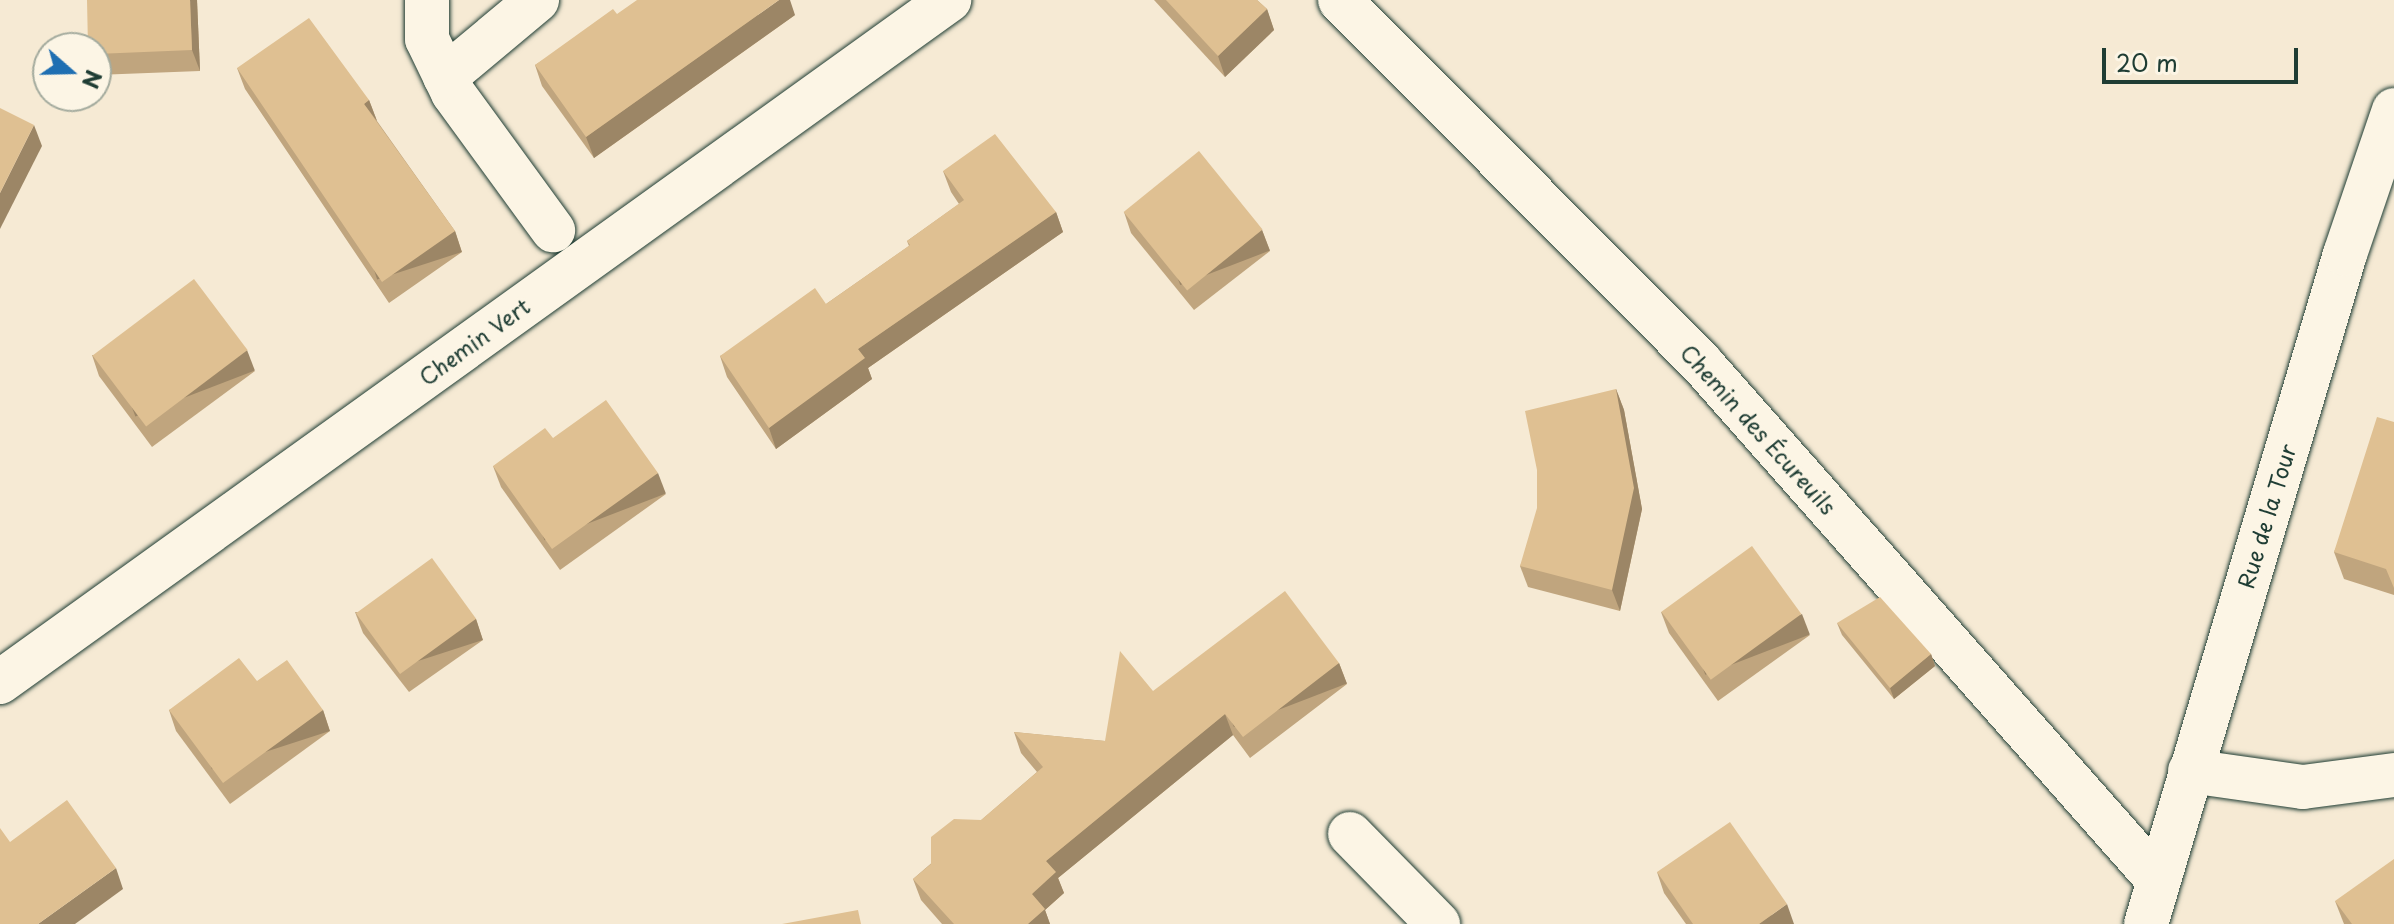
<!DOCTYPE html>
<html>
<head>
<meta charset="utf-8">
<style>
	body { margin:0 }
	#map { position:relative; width:2394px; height:924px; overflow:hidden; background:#f6ead4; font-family:"Playpen Sans",sans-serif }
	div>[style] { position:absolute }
	.roads { filter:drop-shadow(0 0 2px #1f3d34) drop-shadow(0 0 2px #1f3d34) }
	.minor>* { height:44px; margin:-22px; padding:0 22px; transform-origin:22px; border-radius:22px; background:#fcf5e5 }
	.wall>* { inset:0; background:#c0a57e }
	.shaded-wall>* { inset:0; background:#9c8666; transform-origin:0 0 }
	.building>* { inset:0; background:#dfc092; transform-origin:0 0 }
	span { translate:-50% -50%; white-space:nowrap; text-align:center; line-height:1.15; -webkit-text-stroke:6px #fcf5e5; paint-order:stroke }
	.street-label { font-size:22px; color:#1f3d34 }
	.north { position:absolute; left:32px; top:32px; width:80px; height:80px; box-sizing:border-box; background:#fcf5e5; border:2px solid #a4ab9e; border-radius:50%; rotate:110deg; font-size:22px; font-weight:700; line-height:32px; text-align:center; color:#1f3d34 }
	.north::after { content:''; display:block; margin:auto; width:28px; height:36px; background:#1f6fb2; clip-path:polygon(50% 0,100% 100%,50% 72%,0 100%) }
	.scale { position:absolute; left:2102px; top:48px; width:196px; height:36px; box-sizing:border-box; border:4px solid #1f3d34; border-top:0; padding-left:10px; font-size:24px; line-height:28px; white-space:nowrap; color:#1f3d34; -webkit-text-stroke:6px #fcf5e5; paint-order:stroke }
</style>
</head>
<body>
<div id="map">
	<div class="roads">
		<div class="minor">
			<i style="left:427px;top:0;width:39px;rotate:90deg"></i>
			<i style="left:427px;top:39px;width:60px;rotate:64.3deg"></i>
			<i style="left:453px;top:93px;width:170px;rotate:53.9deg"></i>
			<i style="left:1340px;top:0;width:512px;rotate:45.16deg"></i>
			<i style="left:1701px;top:363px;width:689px;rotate:48.53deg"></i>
			<i style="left:445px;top:77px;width:120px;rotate:-39.9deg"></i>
			<i style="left:0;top:682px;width:1169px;rotate:-35.7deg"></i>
			<i style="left:2190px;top:771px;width:114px;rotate:8.1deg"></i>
			<i style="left:2303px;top:787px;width:92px;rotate:-7.5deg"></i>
			<i style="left:1350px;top:834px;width:126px;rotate:45.6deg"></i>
			<i style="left:2146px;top:924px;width:699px;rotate:-73.46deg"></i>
			<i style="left:2345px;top:254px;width:152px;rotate:-71.2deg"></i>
		</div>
	</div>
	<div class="wall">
		<i style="clip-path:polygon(197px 0,200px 71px,96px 75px,96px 48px)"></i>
		<i style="clip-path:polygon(1154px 0,1257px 0,1267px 9px,1274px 30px,1225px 77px)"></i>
		<i style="clip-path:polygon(617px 14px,795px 15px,594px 158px,542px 86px,535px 65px)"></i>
		<i style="clip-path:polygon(237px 68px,369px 100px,377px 121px,455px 231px,462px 252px,389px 303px,245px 89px)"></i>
		<i style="clip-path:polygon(943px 171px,1056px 212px,1063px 232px,868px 368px,872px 379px,776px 449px,727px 377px,720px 356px,826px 304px,909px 246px,907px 241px,959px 204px,951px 192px)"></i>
		<i style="clip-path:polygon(1124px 212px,1262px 230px,1270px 251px,1194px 310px,1131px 233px)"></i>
		<i style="clip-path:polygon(92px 355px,255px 371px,152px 447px,99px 376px)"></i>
		<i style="clip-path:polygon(1616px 389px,1624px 410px,1642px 509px,1620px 611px,1528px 587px,1520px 566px)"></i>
		<i style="clip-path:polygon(2394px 422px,2394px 595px,2344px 579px,2334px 552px)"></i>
		<i style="clip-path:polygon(493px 466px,666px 494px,560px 570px,501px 487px)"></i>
		<i style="clip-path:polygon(355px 612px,476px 619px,483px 640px,409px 692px,363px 633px)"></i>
		<i style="clip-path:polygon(1661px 612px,1810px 635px,1718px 701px,1669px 633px)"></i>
		<i style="clip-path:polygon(1837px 623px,1931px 654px,1935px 666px,1894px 699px,1842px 635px)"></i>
		<i style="clip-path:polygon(1339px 663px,1347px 684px,1250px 758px,1233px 735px,1058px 878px,1064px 893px,1045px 910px,1050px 924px,942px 924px,921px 900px,913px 879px,1037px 772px,1021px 753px,1014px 732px,1105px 741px)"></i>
		<i style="clip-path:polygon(257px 681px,323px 710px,330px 731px,230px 804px,176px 731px,169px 710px)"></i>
		<i style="clip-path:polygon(1657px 872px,1794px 924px,1686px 924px,1664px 893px)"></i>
		<i style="clip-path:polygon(2335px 901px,2394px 924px,2344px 924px)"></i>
	</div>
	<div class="shaded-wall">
		<i style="clip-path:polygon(190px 0,197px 0,200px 71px,192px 50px)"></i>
		<i style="clip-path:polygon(779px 0,790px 0,795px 15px,594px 158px,586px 137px)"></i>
		<i style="clip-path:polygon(1267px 9px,1274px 30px,1225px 77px,1218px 56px)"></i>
		<i style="clip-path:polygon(369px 100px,377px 121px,364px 104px)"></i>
		<i style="clip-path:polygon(34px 125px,42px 146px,0 229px,0 193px)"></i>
		<i style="clip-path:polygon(1056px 212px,1063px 232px,868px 368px,872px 379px,776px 449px,769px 428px,858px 349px)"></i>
		<i style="left:1262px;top:230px;width:22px;height:96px;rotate:69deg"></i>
		<i style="left:455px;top:231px;width:22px;height:89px;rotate:72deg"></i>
		<i style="left:247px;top:350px;width:22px;height:128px;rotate:69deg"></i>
		<i style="clip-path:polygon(1616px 389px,1624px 410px,1642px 509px,1620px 611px,1612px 590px)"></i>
		<i style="left:658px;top:473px;width:22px;height:130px;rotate:69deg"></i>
		<i style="left:1802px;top:614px;width:22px;height:112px;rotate:69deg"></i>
		<i style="left:476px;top:619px;width:22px;height:90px;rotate:72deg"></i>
		<i style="clip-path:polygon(1931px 654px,1935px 666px,1894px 699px,1890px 688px)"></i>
		<i style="left:1339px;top:663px;width:22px;height:121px;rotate:69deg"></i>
		<i style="left:323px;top:710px;width:22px;height:124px;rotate:72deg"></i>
		<i style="clip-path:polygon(1225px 714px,1233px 735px,1058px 878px,1064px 893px,1045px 910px,1050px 924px,1028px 924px,1032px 894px,1046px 861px)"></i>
		<i style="clip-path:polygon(116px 868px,123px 889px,75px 924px,38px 924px)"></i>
		<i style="clip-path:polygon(1787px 904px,1794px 924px,1759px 924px)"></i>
	</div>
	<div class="building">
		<i style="clip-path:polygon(87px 0,190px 0,192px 50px,96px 54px,96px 48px,88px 48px)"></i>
		<i style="clip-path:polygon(637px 0,779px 0,586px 137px,535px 65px,613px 9px,617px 14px)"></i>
		<i style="clip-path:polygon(1166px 0,1257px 0,1267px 9px,1218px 56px)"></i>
		<i style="clip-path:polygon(309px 18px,369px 100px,364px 104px,455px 231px,382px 282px,237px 68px)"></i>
		<i style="clip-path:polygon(0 108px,34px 125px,0 193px)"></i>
		<i style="clip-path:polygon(995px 134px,1056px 212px,858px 349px,865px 358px,769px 428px,720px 356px,815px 288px,826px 304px,910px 245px,907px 241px,964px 200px,943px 171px)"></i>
		<i style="left:1199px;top:151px;width:101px;height:97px;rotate:51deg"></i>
		<i style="left:194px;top:279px;width:89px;height:127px;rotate:53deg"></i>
		<i style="clip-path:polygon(1616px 389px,1634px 488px,1612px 590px,1520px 566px,1537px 508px,1537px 470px,1525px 411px)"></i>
		<i style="clip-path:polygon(606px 400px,658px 473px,552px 549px,493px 466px,545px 428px,553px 438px)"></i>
		<i style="clip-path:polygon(2377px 417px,2394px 422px,2394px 588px,2386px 569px,2334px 552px)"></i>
		<i style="left:1752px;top:546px;width:84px;height:112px;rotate:54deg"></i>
		<i style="left:432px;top:558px;width:75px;height:94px;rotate:54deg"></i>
		<i style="clip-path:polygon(1285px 591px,1339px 663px,1243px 737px,1225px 714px,1046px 861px,1056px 872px,1032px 894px,1045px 909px,1028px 924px,954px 924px,913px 879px,931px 864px,931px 837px,954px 819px,981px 820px,1043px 767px,1014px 732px,1105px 741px,1120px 651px,1153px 691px)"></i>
		<i style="clip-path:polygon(1880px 597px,1931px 654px,1890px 688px,1837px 623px)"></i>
		<i style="clip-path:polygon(239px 658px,257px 681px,287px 660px,323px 710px,223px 783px,169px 710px)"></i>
		<i style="clip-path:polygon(67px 800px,116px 868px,38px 924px,0 924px,0 828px,10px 842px)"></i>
		<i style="clip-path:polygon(1730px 822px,1787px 904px,1759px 924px,1693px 924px,1657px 872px)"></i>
		<i style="clip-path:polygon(2394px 859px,2394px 924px,2352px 924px,2335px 901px)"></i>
		<i style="clip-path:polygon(858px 910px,861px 924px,782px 924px)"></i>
	</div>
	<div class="street-label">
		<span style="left:474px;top:341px;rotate:-36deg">Chemin Vert</span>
		<span style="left:1759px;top:429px;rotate:48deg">Chemin des Écureuils</span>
		<span style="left:2266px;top:516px;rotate:-73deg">Rue de la Tour</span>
	</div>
	<div class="north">N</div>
	<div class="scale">20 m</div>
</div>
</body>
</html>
